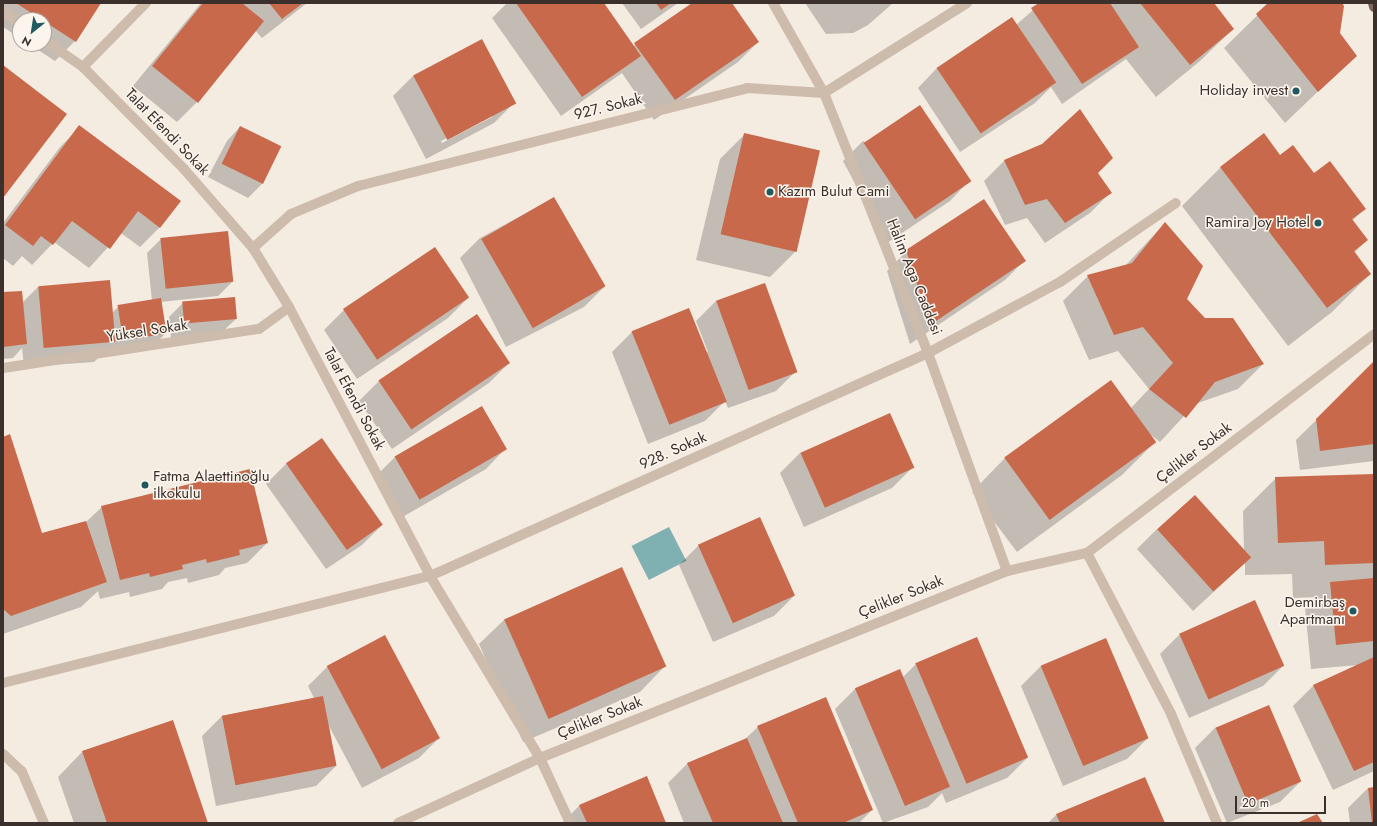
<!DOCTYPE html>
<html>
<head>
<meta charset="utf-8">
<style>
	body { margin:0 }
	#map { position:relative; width:1377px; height:826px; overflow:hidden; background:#f4ebe1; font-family:Jost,sans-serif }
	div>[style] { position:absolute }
	.water>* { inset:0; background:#7fb0b2; transform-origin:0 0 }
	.shadow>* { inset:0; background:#0003 }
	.building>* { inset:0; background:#c8694b; transform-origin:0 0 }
	.minor>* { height:10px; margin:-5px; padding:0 5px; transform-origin:5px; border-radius:5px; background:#cdbbac }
	.major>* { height:10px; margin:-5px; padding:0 5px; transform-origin:5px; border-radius:5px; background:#7d675c }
	.dots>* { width:11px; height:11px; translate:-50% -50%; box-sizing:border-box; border:2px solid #fbf5ee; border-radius:50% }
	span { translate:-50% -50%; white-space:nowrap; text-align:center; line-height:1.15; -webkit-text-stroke:3px #fbf5ee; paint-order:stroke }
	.poi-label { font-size:15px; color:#3b302b }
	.right { translate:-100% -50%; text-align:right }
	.left { translate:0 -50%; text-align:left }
	.street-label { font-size:15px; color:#3b302b }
	.frame { position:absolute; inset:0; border:4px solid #3b302b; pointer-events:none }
	.north { position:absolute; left:12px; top:12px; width:40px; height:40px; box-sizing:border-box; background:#fbf5ee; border:1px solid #aea6a0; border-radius:50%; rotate:210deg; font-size:11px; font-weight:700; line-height:16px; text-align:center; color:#3b302b }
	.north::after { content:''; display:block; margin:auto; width:14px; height:18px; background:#1f5a5e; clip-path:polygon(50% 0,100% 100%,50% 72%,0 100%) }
	.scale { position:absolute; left:1235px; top:796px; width:91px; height:18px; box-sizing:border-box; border:2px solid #3b302b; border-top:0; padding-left:5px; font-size:12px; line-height:14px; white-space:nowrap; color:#3b302b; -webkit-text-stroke:3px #fbf5ee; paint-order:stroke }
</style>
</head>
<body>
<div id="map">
	<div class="water">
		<i style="left:669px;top:527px;width:38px;height:42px;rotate:63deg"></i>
	</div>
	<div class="shadow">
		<i style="clip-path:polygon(3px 3px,100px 3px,75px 41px,55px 61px,29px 44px,44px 44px,44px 20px,20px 20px,20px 38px,3px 27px)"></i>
		<i style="clip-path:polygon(201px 3px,307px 3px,262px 38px,255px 30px,197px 102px,177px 122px,133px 86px)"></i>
		<i style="clip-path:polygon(507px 3px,602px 3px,633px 46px,693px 3px,731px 3px,758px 42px,738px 62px,654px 120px,622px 73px,561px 116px,492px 18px)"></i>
		<i style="clip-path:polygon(622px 3px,678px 3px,641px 29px)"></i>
		<i style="clip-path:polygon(805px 3px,893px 3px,868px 25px,853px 33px,826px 34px)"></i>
		<i style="clip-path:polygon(1041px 3px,1215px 3px,1213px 4px,1233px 29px,1200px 61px,1156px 97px,1126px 59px,1062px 104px,1051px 87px,1035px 103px,960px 152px,918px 88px,937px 68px,1016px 25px)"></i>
		<i style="clip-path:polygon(1270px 3px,1341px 3px,1339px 34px,1355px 56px,1285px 123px,1224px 48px)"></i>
		<i style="clip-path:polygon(evenodd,481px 41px,514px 103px,494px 123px,426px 159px,393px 96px,413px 76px,481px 41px,492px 115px,492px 117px,442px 143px,441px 141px,492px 115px)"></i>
		<i style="clip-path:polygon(80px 127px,160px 227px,140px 247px,121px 233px,89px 268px,54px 242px,32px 265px,22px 256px,13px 266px,3px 258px,3px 223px,60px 147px)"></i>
		<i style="clip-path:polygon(240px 127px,262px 184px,248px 198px,208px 177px,227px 141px)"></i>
		<i style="clip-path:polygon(745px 134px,795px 252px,770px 277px,696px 260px,720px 159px)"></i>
		<i style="clip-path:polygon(1264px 135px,1280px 156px,1314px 175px,1365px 208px,1352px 221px,1367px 240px,1354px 253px,1370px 274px,1332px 312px,1288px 346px,1182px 206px,1220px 168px)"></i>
		<i style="clip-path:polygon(863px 141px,969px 181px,950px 201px,887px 243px,843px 161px)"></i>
		<i style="clip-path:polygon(1042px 145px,1097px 173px,1110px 193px,1090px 213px,1045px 243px,1027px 218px,1005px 225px,984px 181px,1004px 161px)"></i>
		<i style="clip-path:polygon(554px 198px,604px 287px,584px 307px,506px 347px,460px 258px,480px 238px)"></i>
		<i style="clip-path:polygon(1165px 223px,1186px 299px,1204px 319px,1263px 364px,1238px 389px,1195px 404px,1160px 442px,1151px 435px,1155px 442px,1122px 475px,1017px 552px,972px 492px,1004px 459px,1110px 382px,1130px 409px,1149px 389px,1118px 351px,1089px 360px,1063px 301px,1088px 276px,1126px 265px)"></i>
		<i style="clip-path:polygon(161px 239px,232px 282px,218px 296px,160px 302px,166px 333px,152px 347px,111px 354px,109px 347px,94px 362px,24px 367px,22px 348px,13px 358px,3px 359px,3px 293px,22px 303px,38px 287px,112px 313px,119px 306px,152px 301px,147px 253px)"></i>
		<i style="clip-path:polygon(907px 251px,1025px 260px,1005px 280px,910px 344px,887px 271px)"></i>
		<i style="clip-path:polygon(764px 284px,796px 371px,776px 391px,728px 408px,725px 401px,705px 421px,648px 444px,612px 352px,632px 332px,708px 352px,696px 321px,716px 301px)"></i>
		<i style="clip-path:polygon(468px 298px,448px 318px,357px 379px,324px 330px,344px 310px)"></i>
		<i style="clip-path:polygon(183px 303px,236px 319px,222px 332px,171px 338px,169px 317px)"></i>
		<i style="clip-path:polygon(509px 363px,489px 383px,392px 449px,359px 401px,379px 381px)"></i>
		<i style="clip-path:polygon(1374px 363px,1374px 461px,1300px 470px,1296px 440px)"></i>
		<i style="clip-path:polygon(3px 438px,42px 534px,86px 522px,102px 507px,267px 543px,247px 563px,225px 568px,219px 575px,188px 583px,187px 578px,168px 582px,162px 589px,130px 597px,129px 592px,100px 599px,98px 591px,81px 607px,3px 634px)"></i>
		<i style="clip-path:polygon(322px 440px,382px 525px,362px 545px,326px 569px,266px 484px,286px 464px)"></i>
		<i style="clip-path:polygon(505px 449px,486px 469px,399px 519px,375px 477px,395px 457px)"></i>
		<i style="clip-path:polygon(800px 453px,912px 468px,892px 488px,804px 527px,780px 473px)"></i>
		<i style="clip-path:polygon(1374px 475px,1374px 771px,1333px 790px,1293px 706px,1313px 686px,1358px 665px,1311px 669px,1305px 608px,1317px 597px,1293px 598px,1292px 574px,1245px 575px,1245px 563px,1193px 611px,1137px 549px,1157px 529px,1244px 551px,1243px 511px,1276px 478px)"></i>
		<i style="clip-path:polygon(699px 545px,794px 596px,774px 616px,713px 642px,679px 565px)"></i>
		<i style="clip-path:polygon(505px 619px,665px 666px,640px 692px,523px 742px,479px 644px)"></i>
		<i style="clip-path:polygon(1180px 634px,1283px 666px,1263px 686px,1189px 718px,1160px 654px)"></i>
		<i style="clip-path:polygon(916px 664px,1027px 758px,1007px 778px,946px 803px,942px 793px,928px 807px,883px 823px,835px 709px,855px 689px,902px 678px)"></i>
		<i style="clip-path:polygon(328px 666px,439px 738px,419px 758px,362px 788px,329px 726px,336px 766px,316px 786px,216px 806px,202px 736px,222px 716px,314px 698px,308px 686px)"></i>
		<i style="clip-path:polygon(1041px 666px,1147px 739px,1127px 759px,1063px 786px,1021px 686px)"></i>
		<i style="clip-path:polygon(1268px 707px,1300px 782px,1280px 802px,1227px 823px,1195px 748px,1215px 728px)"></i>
		<i style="clip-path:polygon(758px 727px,872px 810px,859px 823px,684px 823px,668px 783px,688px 763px,745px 739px)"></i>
		<i style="clip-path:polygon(83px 751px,207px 823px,74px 823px,58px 777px)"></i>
		<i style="clip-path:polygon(1368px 788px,1374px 788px,1374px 823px,1350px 823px,1348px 808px)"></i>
		<i style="clip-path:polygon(580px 805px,665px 823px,562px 823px)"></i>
		<i style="clip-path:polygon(1056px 815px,1164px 823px,1048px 823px)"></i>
	</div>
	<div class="building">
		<i style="clip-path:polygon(16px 3px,101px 3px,76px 42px)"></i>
		<i style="clip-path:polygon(203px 3px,242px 3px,264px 21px,198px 103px,152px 66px)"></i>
		<i style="clip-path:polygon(269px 3px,303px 3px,282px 19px)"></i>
		<i style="clip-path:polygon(516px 3px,604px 3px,641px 56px,582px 97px)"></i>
		<i style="clip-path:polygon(656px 3px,671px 3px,661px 10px)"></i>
		<i style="clip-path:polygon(692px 3px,732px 3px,759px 42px,675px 100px,634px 43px)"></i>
		<i style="clip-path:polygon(1039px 3px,1110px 3px,1139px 47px,1082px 84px,1031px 8px)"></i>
		<i style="clip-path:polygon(1140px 3px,1214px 3px,1234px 29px,1190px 65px)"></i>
		<i style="clip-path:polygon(1268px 3px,1342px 3px,1344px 6px,1340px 33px,1357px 56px,1318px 92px,1256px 14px)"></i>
		<i style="left:1012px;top:17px;width:79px;height:91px;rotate:56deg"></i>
		<i style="left:482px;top:39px;width:73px;height:78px;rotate:62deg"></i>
		<i style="clip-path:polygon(3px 65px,67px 114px,3px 198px)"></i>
		<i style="left:920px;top:105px;width:92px;height:68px;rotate:56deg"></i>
		<i style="clip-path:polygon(1080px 109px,1113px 158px,1098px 173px,1112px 193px,1065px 223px,1047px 199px,1025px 205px,1004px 160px,1042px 144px)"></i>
		<i style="clip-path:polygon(79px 125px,181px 201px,160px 228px,138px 211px,110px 249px,72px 221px,53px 245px,41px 236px,33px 246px,5px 225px)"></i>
		<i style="left:240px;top:126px;width:46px;height:42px;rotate:26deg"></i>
		<i style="left:744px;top:133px;width:78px;height:104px;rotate:13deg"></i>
		<i style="clip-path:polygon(1264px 133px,1280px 155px,1293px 145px,1314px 173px,1330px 161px,1366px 209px,1352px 219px,1368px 240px,1354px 251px,1371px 274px,1327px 308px,1220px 167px)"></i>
		<i style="left:554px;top:197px;width:103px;height:84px;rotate:60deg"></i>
		<i style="clip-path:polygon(984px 199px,1026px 261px,930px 325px,906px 250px)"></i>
		<i style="clip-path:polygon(1165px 222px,1203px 266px,1187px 299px,1205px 318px,1233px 318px,1264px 364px,1215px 382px,1186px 418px,1149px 389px,1173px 363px,1143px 327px,1114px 335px,1087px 275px,1132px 263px)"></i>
		<i style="left:228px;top:231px;width:51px;height:68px;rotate:84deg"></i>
		<i style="left:435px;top:247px;width:61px;height:111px;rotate:56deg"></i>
		<i style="left:110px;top:280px;width:62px;height:72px;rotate:85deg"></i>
		<i style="left:765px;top:283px;width:95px;height:52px;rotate:70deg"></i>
		<i style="clip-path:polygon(22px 291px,27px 344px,3px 347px,3px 292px)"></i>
		<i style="left:235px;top:297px;width:22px;height:53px;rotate:85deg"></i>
		<i style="left:161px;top:298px;width:36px;height:44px;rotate:81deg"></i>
		<i style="left:689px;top:308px;width:101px;height:62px;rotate:68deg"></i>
		<i style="left:477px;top:314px;width:59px;height:119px;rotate:56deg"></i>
		<i style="clip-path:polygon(1374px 361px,1374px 444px,1320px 451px,1316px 419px)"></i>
		<i style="left:1111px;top:380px;width:77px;height:132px;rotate:54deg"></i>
		<i style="left:482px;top:406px;width:50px;height:101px;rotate:60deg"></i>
		<i style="left:890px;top:413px;width:60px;height:98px;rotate:66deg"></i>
		<i style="clip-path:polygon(10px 434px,42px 533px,86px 521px,107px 582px,11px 616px,3px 609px,3px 437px)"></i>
		<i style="left:322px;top:438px;width:106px;height:44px;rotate:55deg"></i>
		<i style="clip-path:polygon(250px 469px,268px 543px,239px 550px,240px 555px,207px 563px,206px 559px,182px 565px,183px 569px,150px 577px,149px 573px,120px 580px,101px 506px)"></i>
		<i style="clip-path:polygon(1374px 474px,1374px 563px,1325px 565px,1324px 541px,1278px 543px,1275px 477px)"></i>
		<i style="left:1195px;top:495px;width:84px;height:51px;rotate:48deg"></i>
		<i style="left:760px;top:517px;width:86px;height:68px;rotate:66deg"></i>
		<i style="left:622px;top:567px;width:109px;height:129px;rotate:66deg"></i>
		<i style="clip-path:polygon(1374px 578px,1374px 641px,1336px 645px,1330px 582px)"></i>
		<i style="left:1255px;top:600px;width:72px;height:83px;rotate:66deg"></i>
		<i style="left:385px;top:635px;width:117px;height:66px;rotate:62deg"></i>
		<i style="left:977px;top:637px;width:131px;height:67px;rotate:67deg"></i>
		<i style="left:1106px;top:638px;width:109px;height:71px;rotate:67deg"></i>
		<i style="clip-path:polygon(1374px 657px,1374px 762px,1354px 771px,1313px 685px)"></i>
		<i style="left:900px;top:669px;width:128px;height:49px;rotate:67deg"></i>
		<i style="left:323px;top:696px;width:71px;height:103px;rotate:79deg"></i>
		<i style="clip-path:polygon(826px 697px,873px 810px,843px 823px,798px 823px,757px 726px)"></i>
		<i style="left:1269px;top:705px;width:83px;height:58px;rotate:67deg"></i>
		<i style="clip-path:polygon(173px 720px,208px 823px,107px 823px,82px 751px)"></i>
		<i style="clip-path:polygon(747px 738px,783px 823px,713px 823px,687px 763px)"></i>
		<i style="clip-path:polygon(647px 776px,666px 823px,587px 823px,579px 805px)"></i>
		<i style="clip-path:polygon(1145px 777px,1165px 823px,1060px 823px,1056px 814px)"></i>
		<i style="clip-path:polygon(1374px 787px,1374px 823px,1372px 823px,1368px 788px)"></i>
		<i style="clip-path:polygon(1317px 814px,1323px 823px,1297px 823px)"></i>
	</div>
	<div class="minor">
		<i style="left:773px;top:3px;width:103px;rotate:60.5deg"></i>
		<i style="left:824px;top:93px;width:280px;rotate:68.2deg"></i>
		<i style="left:928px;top:353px;width:232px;rotate:70.1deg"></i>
		<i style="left:3px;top:11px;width:21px;rotate:35deg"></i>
		<i style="left:44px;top:40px;width:47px;rotate:34.7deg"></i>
		<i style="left:83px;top:67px;width:144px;rotate:45.3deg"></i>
		<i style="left:184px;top:169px;width:105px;rotate:48.9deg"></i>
		<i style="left:253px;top:248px;width:69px;rotate:58.6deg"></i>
		<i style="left:289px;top:307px;width:304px;rotate:62.3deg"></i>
		<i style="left:430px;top:576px;width:213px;rotate:58.9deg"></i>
		<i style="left:540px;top:758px;width:72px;rotate:65.2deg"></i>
		<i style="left:83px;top:67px;width:90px;rotate:-45.5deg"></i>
		<i style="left:253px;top:248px;width:51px;rotate:-41.8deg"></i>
		<i style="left:291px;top:214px;width:73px;rotate:-22.7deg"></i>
		<i style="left:358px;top:186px;width:401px;rotate:-14.1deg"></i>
		<i style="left:747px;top:88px;width:77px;rotate:3.7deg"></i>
		<i style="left:824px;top:93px;width:169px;rotate:-32.2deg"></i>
		<i style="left:3px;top:368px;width:259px;rotate:-8.7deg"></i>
		<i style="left:259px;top:329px;width:37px;rotate:-36deg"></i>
		<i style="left:1087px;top:553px;width:182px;rotate:62.4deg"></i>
		<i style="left:1171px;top:714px;width:118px;rotate:67.1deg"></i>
		<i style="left:3px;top:683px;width:440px;rotate:-14.1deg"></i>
		<i style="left:430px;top:576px;width:546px;rotate:-24.12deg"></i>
		<i style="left:928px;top:353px;width:150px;rotate:-28.3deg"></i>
		<i style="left:1060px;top:282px;width:140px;rotate:-34.3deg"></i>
		<i style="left:3px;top:754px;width:26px;rotate:43deg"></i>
		<i style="left:22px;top:772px;width:56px;rotate:66.7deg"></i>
		<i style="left:398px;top:823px;width:156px;rotate:-24.6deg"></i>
		<i style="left:540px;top:758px;width:503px;rotate:-21.82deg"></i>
		<i style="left:1007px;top:571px;width:82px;rotate:-12.7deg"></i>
		<i style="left:1087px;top:553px;width:361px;rotate:-37.3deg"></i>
	</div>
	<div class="major">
		<i style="left:1373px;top:3px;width:4px;rotate:76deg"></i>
	</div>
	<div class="dots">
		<i style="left:1296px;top:91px;background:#1f5a5e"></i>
		<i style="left:770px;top:192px;background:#1f5a5e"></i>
		<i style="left:1318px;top:223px;background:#1f5a5e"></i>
		<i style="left:145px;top:485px;background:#1f5a5e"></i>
		<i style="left:1353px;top:611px;background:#1f5a5e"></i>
	</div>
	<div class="poi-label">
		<span class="right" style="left:1288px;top:91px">Holiday invest</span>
		<span class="left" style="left:778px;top:192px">Kazım Bulut Cami</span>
		<span class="right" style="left:1310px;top:223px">Ramira Joy Hotel</span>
		<span class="left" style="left:153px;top:485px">Fatma Alaettinoğlu<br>ilkokulu</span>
		<span class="right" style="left:1345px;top:611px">Demirbaş<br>Apartmanı</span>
	</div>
	<div class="street-label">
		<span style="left:608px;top:107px;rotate:-14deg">927. Sokak</span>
		<span style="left:167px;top:132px;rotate:46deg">Talat Efendi Sokak</span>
		<span style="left:914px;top:277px;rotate:68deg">Halim Aga Caddesi</span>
		<span style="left:147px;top:331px;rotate:-9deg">Yüksel Sokak</span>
		<span style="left:354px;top:399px;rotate:62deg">Talat Efendi Sokak</span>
		<span style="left:673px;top:451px;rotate:-24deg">928. Sokak</span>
		<span style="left:1194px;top:453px;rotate:-37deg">Çelikler Sokak</span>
		<span style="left:901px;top:597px;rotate:-22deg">Çelikler Sokak</span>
		<span style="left:600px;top:718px;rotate:-22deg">Çelikler Sokak</span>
	</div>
	<div class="frame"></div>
	<div class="north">N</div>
	<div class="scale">20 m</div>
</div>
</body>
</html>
